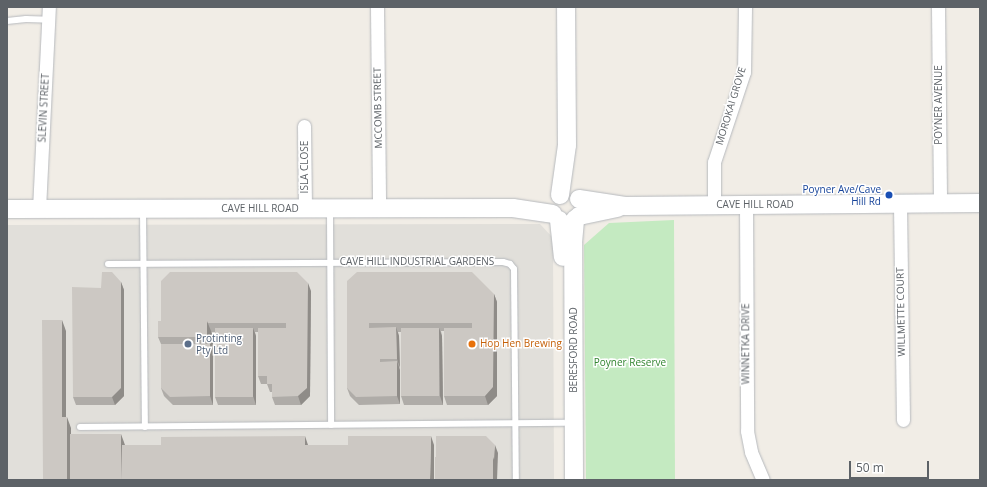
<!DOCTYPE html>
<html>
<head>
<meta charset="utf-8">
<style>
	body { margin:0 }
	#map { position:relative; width:987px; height:487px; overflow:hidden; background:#f1ede6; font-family:"Open Sans",sans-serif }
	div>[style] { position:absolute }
	.industrial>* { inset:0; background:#e1dfda }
	.green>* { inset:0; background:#c4eac1 }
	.roads { filter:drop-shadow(0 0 1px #b6b9bd) drop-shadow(0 0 1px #b6b9bd) }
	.lane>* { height:6px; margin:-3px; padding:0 3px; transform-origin:3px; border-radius:3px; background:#fff }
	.street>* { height:13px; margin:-6.5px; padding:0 6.5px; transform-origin:6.5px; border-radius:6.5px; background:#fff }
	.secondary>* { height:18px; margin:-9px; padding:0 9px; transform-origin:9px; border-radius:9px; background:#fff }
	.wall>* { inset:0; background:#afaca8 }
	.shaded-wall>* { inset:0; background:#8f8c88 }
	.building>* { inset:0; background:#ccc8c3; transform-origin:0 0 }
	.dots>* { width:11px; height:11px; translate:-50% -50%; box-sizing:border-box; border:2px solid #fff; border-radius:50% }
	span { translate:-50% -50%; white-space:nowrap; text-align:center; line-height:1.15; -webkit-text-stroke:3px #fff; paint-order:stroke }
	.street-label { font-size:10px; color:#5d6267 }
	.transit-label { font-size:10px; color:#164399 }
	.right { translate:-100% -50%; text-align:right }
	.service-label { font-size:10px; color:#4e5e75 }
	.left { translate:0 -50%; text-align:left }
	.food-label { font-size:10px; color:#c56008 }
	.park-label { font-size:10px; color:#31842f }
	.frame { position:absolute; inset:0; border:8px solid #5d6267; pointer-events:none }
	.scale { position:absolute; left:849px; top:461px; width:80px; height:18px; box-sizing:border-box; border:2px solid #5d6267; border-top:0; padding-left:5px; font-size:12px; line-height:14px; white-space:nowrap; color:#5d6267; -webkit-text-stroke:3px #fff; paint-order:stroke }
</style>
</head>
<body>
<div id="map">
	<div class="industrial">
		<i style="clip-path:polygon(540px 224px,553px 238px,554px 480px,7px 480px,7px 225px)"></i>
	</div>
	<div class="green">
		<i style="clip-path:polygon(674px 220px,675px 480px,586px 480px,584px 245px,609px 223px)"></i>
	</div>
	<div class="roads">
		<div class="lane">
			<i style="left:7px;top:21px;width:19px;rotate:-6deg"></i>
			<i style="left:26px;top:19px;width:23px;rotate:2deg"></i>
			<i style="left:143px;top:210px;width:217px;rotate:89.5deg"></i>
			<i style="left:330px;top:211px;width:214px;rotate:89.7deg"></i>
			<i style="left:108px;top:264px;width:395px;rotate:-0.3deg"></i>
			<i style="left:503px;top:262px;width:7px;rotate:16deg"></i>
			<i style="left:510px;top:264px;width:6px;rotate:51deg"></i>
			<i style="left:514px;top:269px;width:211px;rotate:89.5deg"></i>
			<i style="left:80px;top:427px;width:484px;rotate:-0.5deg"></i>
		</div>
		<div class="street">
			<i style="left:377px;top:7px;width:202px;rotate:89.4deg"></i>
			<i style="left:938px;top:7px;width:196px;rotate:89.4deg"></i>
			<i style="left:304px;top:126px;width:82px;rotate:89.3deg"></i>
			<i style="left:714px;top:205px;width:43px;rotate:-90deg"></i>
			<i style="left:714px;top:162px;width:95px;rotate:-71.6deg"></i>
			<i style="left:744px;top:72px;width:65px;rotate:-89.1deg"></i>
			<i style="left:746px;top:205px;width:226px;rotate:89.7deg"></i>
			<i style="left:747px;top:431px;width:21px;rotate:79deg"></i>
			<i style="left:751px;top:452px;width:30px;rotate:67deg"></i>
			<i style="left:900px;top:205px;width:215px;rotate:89.2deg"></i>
			<i style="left:39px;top:209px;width:202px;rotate:-87.2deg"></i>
		</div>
		<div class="secondary">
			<i style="left:560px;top:195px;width:50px;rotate:-82deg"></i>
			<i style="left:567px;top:145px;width:138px;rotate:-90.4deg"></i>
			<i style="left:579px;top:199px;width:48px;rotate:8.5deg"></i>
			<i style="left:626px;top:206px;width:354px;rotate:-0.5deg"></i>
			<i style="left:7px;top:209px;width:506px;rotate:-0.11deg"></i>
			<i style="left:513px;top:208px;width:40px;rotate:8.5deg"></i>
			<i style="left:579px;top:216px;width:40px;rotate:-12deg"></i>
			<i style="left:559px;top:220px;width:37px;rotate:84deg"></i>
			<i style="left:574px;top:480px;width:237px;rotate:-90.2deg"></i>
			<i style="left:573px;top:243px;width:24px;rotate:-85deg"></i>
		</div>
	</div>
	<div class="wall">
		<i style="clip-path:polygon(347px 281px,494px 294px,497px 302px,497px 396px,488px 405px,447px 405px,444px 396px,444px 331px,441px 331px,442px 336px,443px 405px,404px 405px,401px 396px,401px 332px,398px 332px,399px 336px,400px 404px,359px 405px,350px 396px,347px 388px)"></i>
		<i style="clip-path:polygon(121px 282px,124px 290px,124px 396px,115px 405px,76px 405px,73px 397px,101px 288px)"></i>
		<i style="clip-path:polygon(311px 291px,310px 396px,301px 405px,275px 405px,272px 397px,272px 392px,270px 392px,267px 384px,261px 384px,258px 376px,258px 332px,255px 332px,256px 336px,256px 405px,218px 405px,215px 397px,215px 332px,211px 332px,213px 336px,213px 405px,173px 405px,164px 396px,161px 388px,161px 344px,158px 337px,161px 321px)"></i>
	</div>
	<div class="shaded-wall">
		<i style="clip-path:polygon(121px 282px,124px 290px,124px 396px,115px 405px,112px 397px)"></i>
		<i style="clip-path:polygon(308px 283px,311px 291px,310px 396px,301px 405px,298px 396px)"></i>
		<i style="clip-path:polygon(494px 294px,497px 302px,497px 396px,488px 405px,485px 396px)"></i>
		<i style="clip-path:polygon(62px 320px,66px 331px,66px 428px,62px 417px)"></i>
		<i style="clip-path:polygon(207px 321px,213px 336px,213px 353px,207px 337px)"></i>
		<i style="clip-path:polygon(396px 327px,399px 336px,400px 368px,397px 359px)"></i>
		<i style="clip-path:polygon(253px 328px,256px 336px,256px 405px,253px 396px)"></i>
		<i style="clip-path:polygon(439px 328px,442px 336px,443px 405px,440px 396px)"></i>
		<i style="clip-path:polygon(210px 344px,213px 353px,213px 405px,210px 396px)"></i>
		<i style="clip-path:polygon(397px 361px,400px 370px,400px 404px,397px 396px)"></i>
		<i style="clip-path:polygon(67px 417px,71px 428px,71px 480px,67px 480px)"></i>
		<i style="clip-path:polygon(121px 434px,125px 445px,125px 480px,121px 480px)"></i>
		<i style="clip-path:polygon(305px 436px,308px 445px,308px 453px,305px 445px)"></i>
		<i style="clip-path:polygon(431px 436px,434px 445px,434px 480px,430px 480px)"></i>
		<i style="clip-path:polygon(495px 445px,498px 453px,497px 480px,493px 480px,493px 457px)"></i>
	</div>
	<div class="building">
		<i style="clip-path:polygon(102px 272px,112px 272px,121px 282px,121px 388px,112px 397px,73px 397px,72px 287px,101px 288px)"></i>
		<i style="clip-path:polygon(170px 272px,297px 272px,308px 283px,307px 388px,298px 396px,272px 397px,272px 384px,267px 384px,267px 376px,258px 376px,258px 328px,286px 328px,286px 323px,208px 323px,207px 321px,161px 321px,161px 281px)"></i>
		<i style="clip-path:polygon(357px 272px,472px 272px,494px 294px,493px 387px,485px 396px,444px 396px,444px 328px,472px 328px,472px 323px,369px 323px,369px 328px,396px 327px,397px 359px,380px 359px,380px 362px,397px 361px,397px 396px,356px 397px,347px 388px,347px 281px)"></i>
		<i style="clip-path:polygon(42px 320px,62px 320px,62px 417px,67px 417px,67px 480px,43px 480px)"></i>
		<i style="left:158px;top:321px;width:49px;height:16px"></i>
		<i style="left:215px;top:328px;width:38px;height:69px"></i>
		<i style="left:401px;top:328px;width:38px;height:68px"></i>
		<i style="clip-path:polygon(161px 344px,210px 344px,210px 396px,170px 397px,161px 388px)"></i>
		<i style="left:70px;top:434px;width:51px;height:46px"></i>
		<i style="clip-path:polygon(305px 436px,305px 445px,348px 445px,348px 436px,431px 436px,430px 480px,121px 480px,122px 445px,161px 445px,161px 437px)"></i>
		<i style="clip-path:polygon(436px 436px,486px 436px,495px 445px,494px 460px,493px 457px,436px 457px)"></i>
		<i style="left:435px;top:457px;width:58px;height:23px"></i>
	</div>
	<div class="dots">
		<i style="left:889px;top:195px;background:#1a4fb4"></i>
		<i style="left:188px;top:344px;background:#5c6f8a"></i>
		<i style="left:472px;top:344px;background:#e8710a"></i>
	</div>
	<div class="street-label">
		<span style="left:939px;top:105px;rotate:-90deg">POYNER AVENUE</span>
		<span style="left:731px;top:106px;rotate:-73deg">MOROKAI GROVE</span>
		<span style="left:44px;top:108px;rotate:-87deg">SLEVIN STREET</span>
		<span style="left:378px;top:108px;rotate:-91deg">MCCOMB STREET</span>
		<span style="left:305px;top:167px;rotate:-90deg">ISLA CLOSE</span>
		<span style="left:755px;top:205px">CAVE HILL ROAD</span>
		<span style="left:260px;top:209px">CAVE HILL ROAD</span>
		<span style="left:417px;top:262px">CAVE HILL INDUSTRIAL GARDENS</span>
		<span style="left:901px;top:312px;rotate:-91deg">WILLMETTE COURT</span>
		<span style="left:746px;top:344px;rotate:-90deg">WINNETKA DRIVE</span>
		<span style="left:574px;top:350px;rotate:-90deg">BERESFORD ROAD</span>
	</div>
	<div class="transit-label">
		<span class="right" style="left:881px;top:195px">Poyner Ave/Cave<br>Hill Rd</span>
	</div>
	<div class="service-label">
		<span class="left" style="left:196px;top:344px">Protinting<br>Pty Ltd</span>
	</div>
	<div class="food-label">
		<span class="left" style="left:480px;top:344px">Hop Hen Brewing</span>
	</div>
	<div class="park-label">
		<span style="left:630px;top:363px">Poyner Reserve</span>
	</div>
	<div class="frame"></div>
	<div class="scale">50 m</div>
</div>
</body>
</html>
